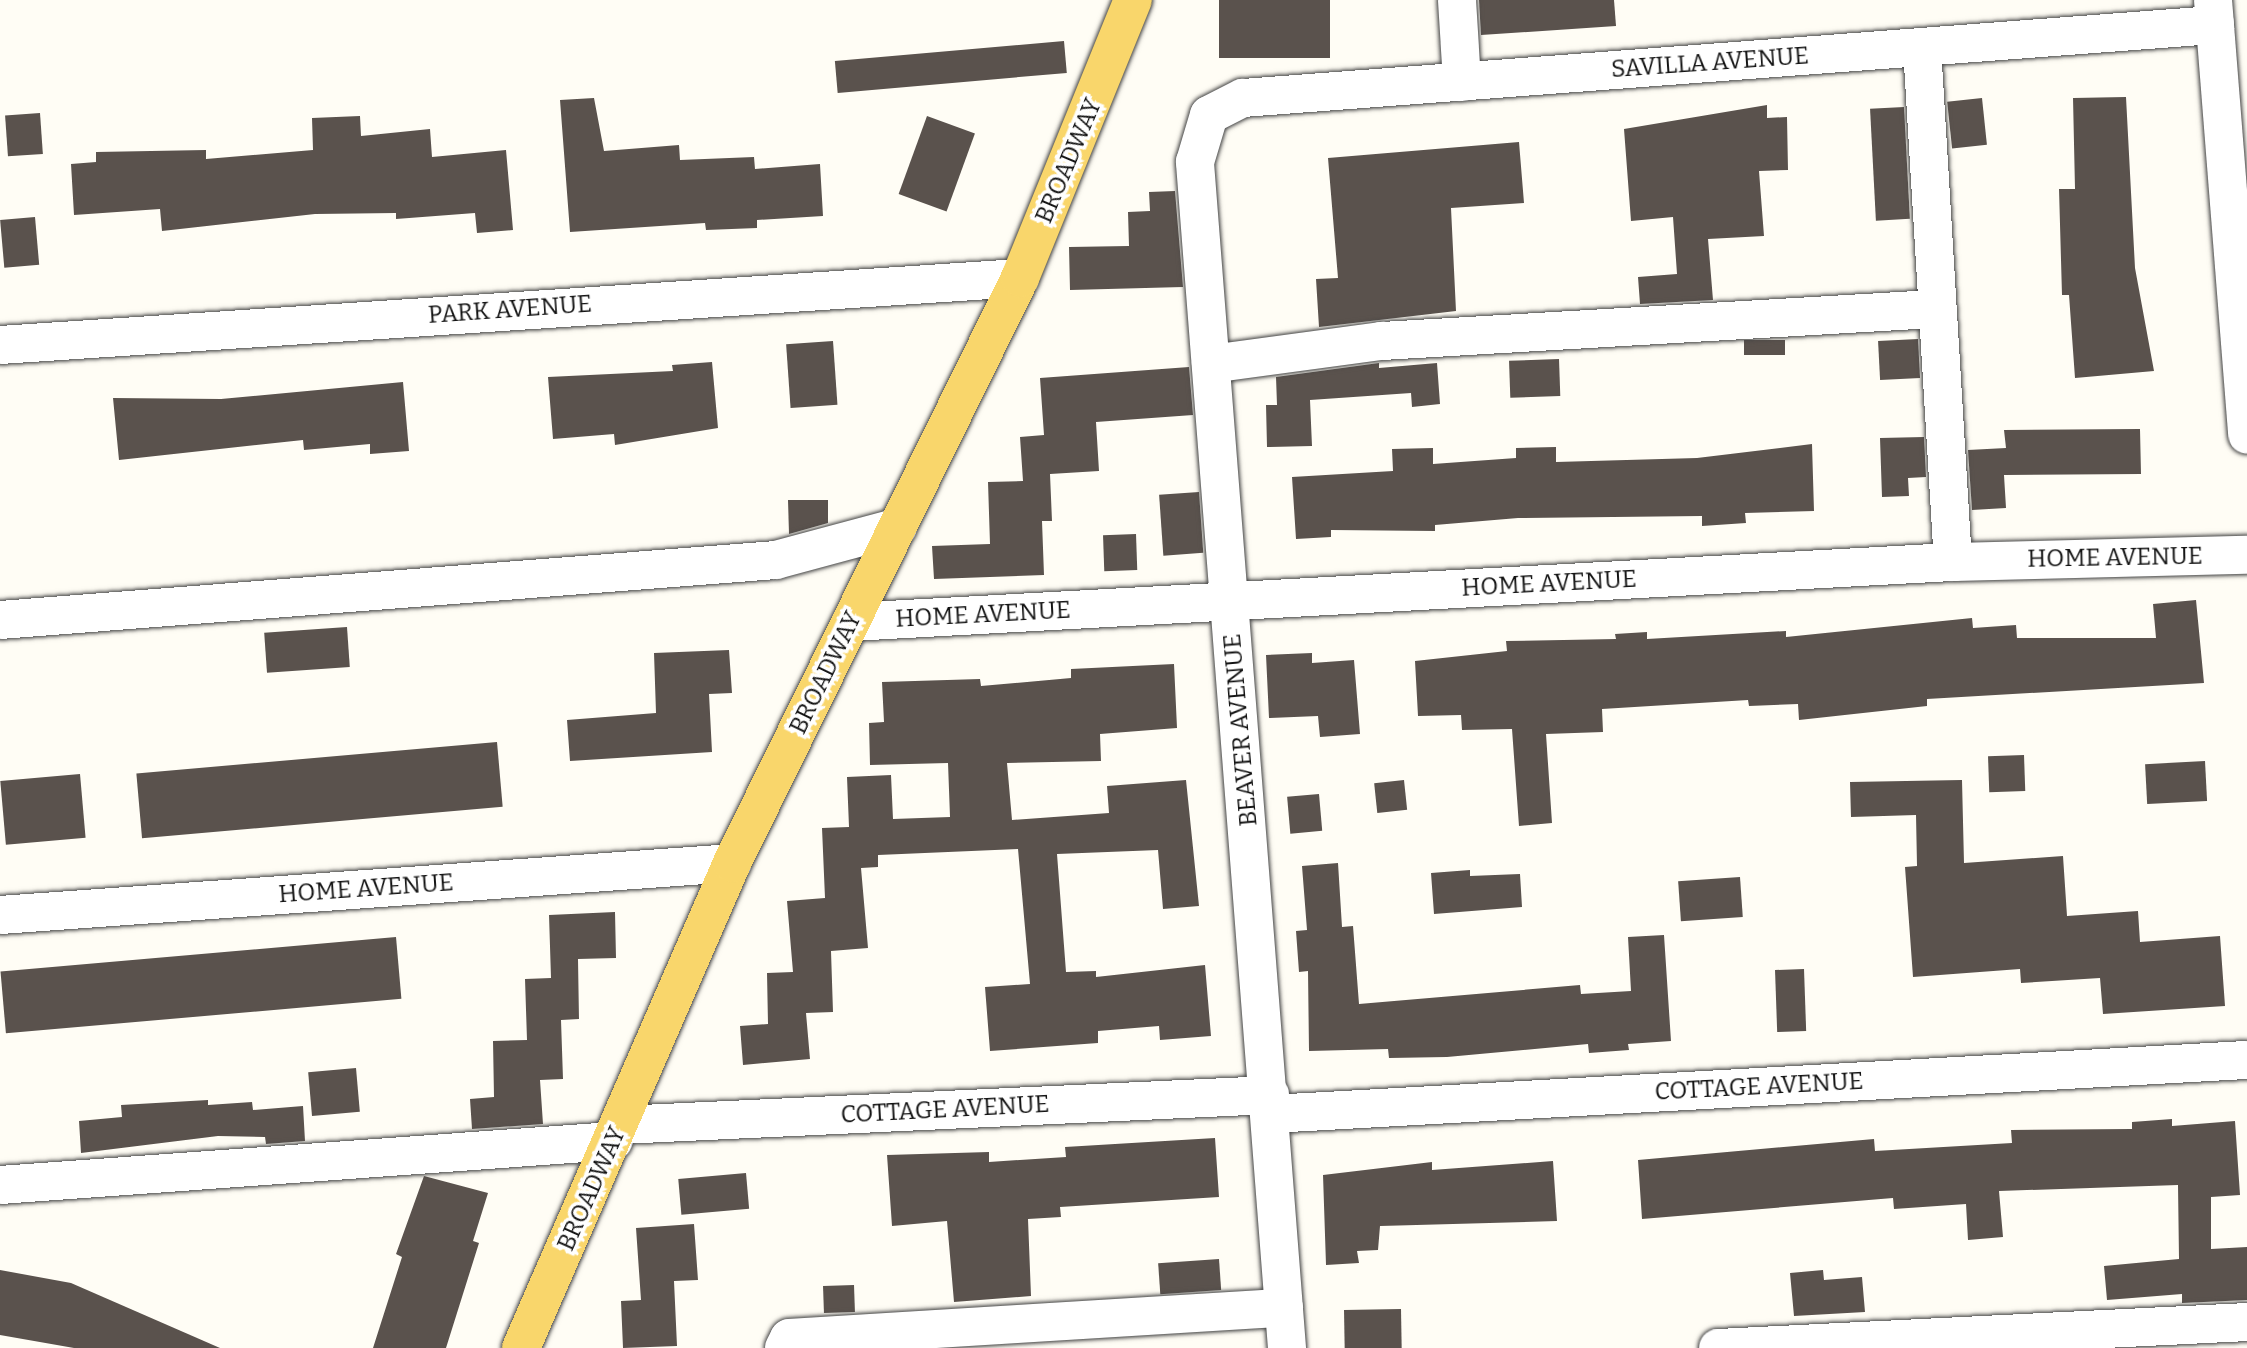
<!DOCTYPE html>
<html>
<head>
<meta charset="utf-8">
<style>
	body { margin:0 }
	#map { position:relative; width:2247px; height:1348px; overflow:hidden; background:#fffdf5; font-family:Bitter,serif }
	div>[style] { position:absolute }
	.building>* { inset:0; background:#5a524d; transform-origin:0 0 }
	.roads { filter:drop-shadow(0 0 2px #444) drop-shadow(0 0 2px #444) }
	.minor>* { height:38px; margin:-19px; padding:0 19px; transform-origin:19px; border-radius:19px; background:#fff }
	.major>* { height:38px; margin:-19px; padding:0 19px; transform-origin:19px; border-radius:19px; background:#f9d66b }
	span { translate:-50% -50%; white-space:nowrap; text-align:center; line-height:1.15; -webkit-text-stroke:7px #fff; paint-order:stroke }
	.street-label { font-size:24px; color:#111 }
</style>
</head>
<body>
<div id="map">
	<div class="building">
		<i style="left:1219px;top:0;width:111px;height:58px"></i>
		<i style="clip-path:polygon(1479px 0,1614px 0,1616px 26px,1481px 35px)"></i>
		<i style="left:1064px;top:41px;width:32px;height:230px;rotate:85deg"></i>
		<i style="clip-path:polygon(2126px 97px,2135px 268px,2154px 371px,2075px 378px,2069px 295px,2062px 295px,2059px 189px,2075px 189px,2073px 98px)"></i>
		<i style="clip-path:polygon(594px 98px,604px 151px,679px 145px,680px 160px,754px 157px,755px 169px,820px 164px,823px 216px,757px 220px,757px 228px,706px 230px,705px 223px,570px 232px,560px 100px)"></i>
		<i style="left:1982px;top:98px;width:47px;height:35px;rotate:84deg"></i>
		<i style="clip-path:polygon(1767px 105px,1767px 118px,1787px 117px,1788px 170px,1759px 171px,1764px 236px,1708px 239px,1713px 300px,1640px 304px,1638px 277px,1677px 274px,1673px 217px,1631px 221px,1624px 129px)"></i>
		<i style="left:1904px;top:107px;width:112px;height:34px;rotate:87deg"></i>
		<i style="left:40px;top:113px;width:41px;height:35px;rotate:86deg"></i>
		<i style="clip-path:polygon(360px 116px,361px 136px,430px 129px,432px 157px,506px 150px,513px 230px,477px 233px,475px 213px,396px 219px,396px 213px,315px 214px,162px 231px,160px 209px,74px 215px,71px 164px,96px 162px,96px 152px,206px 150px,206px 159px,313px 150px,312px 118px)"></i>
		<i style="left:927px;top:116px;width:51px;height:83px;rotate:20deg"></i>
		<i style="clip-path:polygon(1519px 142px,1524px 203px,1451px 208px,1456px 311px,1319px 327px,1316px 279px,1338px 278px,1328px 158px)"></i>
		<i style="clip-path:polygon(1175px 191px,1183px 287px,1070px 290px,1069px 247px,1129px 246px,1128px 212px,1150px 211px,1149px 192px)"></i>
		<i style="left:35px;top:217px;width:48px;height:35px;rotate:85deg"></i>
		<i style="left:1918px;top:339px;width:39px;height:40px;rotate:87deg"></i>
		<i style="left:1785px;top:340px;width:15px;height:41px;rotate:90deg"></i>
		<i style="left:833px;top:341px;width:64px;height:47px;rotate:86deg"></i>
		<i style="left:1559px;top:359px;width:37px;height:50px;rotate:88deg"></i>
		<i style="clip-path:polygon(712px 362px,718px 428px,615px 445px,614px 434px,553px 439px,548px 377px,673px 371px,672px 365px)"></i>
		<i style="clip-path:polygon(1379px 363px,1379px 368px,1437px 363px,1440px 404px,1412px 407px,1411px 393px,1310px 400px,1312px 446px,1267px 447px,1266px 405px,1277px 405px,1276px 377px)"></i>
		<i style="clip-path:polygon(1189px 367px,1193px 415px,1096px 422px,1099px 471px,1050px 474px,1052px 521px,1042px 521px,1044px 575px,934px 579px,932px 546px,990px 544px,988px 482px,1023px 481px,1020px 437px,1044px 435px,1040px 378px)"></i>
		<i style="clip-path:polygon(403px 382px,409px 451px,370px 454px,370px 444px,304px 450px,303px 440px,119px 460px,113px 398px,221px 399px)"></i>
		<i style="clip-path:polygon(2140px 429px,2141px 474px,2004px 475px,2006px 508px,1972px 510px,1968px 450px,2006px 448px,2004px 430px)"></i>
		<i style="clip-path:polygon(1924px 437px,1926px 477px,1908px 478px,1909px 496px,1882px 497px,1880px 438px)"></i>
		<i style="clip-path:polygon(1812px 444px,1814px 511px,1745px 513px,1746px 523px,1702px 526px,1702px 516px,1518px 518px,1435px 525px,1435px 531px,1331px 530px,1331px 537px,1296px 539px,1292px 477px,1393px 471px,1392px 449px,1433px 448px,1433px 464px,1516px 458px,1516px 448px,1556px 447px,1556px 462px,1697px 458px)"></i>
		<i style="left:1199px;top:492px;width:61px;height:40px;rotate:86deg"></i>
		<i style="clip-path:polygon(788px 500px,828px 500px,828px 523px,789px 534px)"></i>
		<i style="left:1136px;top:534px;width:36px;height:33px;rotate:88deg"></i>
		<i style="clip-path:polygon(2196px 600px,2204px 683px,1927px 699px,1927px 706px,1799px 720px,1798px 704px,1749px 706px,1748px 700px,1602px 709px,1603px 732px,1546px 734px,1552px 823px,1519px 826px,1512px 729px,1462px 730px,1461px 715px,1418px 716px,1415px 661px,1507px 651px,1506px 641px,1616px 639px,1615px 634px,1647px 632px,1647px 639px,1786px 631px,1786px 637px,1972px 618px,1973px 628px,2016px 625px,2017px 638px,2156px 638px,2153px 604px)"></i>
		<i style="left:347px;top:627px;width:40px;height:83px;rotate:86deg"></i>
		<i style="clip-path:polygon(729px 650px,732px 693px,709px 694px,712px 752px,570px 761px,567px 720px,656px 713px,654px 653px)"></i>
		<i style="clip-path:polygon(1312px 653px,1312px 663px,1354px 660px,1360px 734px,1320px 737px,1318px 716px,1269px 718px,1266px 655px)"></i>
		<i style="clip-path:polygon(1174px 664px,1177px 728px,1100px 734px,1101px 761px,1007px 763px,1012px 820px,1109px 813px,1107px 786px,1186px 780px,1199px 906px,1163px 909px,1158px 850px,1057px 854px,1066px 972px,1096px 971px,1096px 977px,1205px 965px,1211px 1036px,1160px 1040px,1159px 1026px,1098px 1031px,1098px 1043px,990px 1051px,985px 987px,1030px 984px,1018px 849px,878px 855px,878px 867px,861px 868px,868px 948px,831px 951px,833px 1012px,806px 1013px,810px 1059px,743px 1065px,740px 1026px,768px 1024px,767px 973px,793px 972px,787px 901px,825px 898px,822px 828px,849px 827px,847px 777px,891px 775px,893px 819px,950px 817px,948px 763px,870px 765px,869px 723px,884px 722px,882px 682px,980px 679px,981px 686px,1071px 678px,1071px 669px)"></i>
		<i style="left:497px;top:742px;width:65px;height:362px;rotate:85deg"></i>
		<i style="left:2024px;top:755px;width:36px;height:36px;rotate:88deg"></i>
		<i style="left:2205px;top:761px;width:40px;height:60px;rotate:87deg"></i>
		<i style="left:80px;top:774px;width:64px;height:80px;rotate:85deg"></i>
		<i style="left:1404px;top:780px;width:30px;height:30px;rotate:84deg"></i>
		<i style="clip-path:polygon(1962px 780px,1964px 863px,2063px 856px,2067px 916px,2138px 911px,2140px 942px,2220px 936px,2225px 1006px,2103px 1014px,2100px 978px,2021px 983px,2020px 969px,1913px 977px,1905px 867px,1917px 866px,1916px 815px,1851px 817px,1850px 782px)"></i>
		<i style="left:1319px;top:794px;width:37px;height:32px;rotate:85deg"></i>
		<i style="clip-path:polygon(1338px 863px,1342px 927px,1353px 926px,1359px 1004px,1580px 985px,1581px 994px,1631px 991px,1628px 937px,1664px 935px,1671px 1041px,1628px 1044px,1629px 1050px,1589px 1053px,1588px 1044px,1447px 1057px,1389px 1058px,1388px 1049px,1309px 1051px,1308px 971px,1299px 972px,1296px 931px,1307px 930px,1302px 866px)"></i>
		<i style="clip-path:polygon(1470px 870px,1470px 876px,1520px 874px,1522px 907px,1434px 914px,1431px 873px)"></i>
		<i style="left:1740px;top:877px;width:40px;height:62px;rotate:86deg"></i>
		<i style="clip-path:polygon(615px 912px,616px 958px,578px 959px,579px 1019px,561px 1020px,563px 1079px,540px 1080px,543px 1124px,472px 1129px,470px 1099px,494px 1097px,493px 1041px,527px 1040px,525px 979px,551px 978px,549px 915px)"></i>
		<i style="left:396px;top:937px;width:62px;height:397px;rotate:85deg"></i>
		<i style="left:1804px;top:969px;width:62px;height:29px;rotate:88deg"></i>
		<i style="left:356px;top:1068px;width:44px;height:48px;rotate:85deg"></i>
		<i style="clip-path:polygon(208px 1100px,208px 1105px,252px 1102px,253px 1110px,303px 1106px,305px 1141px,266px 1144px,265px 1137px,218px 1136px,81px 1153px,79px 1121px,122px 1117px,121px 1105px)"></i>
		<i style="clip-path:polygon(2172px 1119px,2172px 1126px,2235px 1121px,2240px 1195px,2211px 1197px,2211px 1249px,2247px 1247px,2247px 1300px,2182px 1303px,2182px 1294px,2107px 1300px,2104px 1266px,2179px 1259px,2178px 1185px,1999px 1191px,2003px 1237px,1968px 1240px,1966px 1204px,1894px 1209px,1893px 1198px,1642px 1219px,1638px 1160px,1874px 1139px,1875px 1151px,2012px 1143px,2011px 1130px,2132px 1129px,2132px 1122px)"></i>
		<i style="clip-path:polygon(1215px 1138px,1219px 1197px,1060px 1207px,1061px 1217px,1028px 1219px,1031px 1296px,954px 1302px,947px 1221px,892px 1226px,887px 1155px,989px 1152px,989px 1162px,1066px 1157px,1065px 1147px)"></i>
		<i style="clip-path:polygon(1553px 1161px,1557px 1221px,1380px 1226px,1378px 1250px,1357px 1251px,1359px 1263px,1326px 1265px,1323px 1175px,1432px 1162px,1432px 1170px)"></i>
		<i style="left:746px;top:1173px;width:36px;height:68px;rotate:85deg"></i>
		<i style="clip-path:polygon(424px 1176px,488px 1193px,473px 1241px,479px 1243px,446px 1348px,373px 1348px,402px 1257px,396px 1254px)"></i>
		<i style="clip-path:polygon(694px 1224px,698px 1280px,674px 1281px,677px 1346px,623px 1348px,621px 1301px,641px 1300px,636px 1228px)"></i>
		<i style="left:1219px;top:1259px;width:31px;height:61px;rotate:86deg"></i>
		<i style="clip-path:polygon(0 1270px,71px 1283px,220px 1348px,74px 1348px,0 1335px)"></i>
		<i style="clip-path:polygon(1823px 1270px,1824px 1280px,1862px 1277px,1865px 1312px,1794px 1316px,1790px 1273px)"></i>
		<i style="left:854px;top:1285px;width:27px;height:31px;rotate:88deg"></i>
		<i style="left:1401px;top:1309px;width:39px;height:57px;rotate:89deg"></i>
	</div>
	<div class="roads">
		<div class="minor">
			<i style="left:1457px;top:0;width:82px;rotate:86.5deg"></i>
			<i style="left:2213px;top:0;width:436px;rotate:85.5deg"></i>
			<i style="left:1922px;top:47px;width:516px;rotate:86.56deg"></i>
			<i style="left:0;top:345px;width:1022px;rotate:-3.76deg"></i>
			<i style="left:1211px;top:364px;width:173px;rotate:-7.7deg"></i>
			<i style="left:1382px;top:341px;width:552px;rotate:-3.32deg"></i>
			<i style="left:0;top:620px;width:778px;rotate:-4.42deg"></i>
			<i style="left:776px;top:560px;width:126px;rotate:-15.1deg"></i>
			<i style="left:851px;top:622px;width:1104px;rotate:-3.12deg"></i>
			<i style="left:1953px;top:562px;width:294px;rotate:-1.4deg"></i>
			<i style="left:0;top:915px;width:734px;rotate:-4.06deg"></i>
			<i style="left:1271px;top:1114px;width:977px;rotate:-3.17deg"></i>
			<i style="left:620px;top:1125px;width:651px;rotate:-2.64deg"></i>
			<i style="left:0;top:1185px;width:615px;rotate:-4.11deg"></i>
			<i style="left:784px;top:1348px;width:11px;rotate:-63deg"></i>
			<i style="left:789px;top:1338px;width:496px;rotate:-3.5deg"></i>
			<i style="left:1287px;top:1348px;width:1190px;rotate:-94.44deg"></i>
			<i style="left:1195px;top:162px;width:49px;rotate:-73.4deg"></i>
			<i style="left:1209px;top:115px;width:38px;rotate:-27deg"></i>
			<i style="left:1243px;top:98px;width:975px;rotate:-4.3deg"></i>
			<i style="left:1718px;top:1348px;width:530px;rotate:-2.81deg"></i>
		</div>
		<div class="major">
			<i style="left:521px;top:1348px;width:529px;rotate:-66.49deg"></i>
			<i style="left:732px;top:863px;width:652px;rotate:-63.79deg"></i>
			<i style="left:1020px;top:278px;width:300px;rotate:-67.9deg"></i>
		</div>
	</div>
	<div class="street-label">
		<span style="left:1710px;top:63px;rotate:-4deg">SAVILLA AVENUE</span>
		<span style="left:1069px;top:161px;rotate:-67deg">BROADWAY</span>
		<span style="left:510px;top:310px;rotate:-4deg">PARK AVENUE</span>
		<span style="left:2115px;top:558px;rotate:-1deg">HOME AVENUE</span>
		<span style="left:1549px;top:584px;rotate:-3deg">HOME AVENUE</span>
		<span style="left:983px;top:615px;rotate:-3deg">HOME AVENUE</span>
		<span style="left:826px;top:673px;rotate:-64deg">BROADWAY</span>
		<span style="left:1241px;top:730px;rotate:-95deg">BEAVER AVENUE</span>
		<span style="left:366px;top:889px;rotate:-4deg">HOME AVENUE</span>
		<span style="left:1759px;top:1087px;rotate:-3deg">COTTAGE AVENUE</span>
		<span style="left:945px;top:1110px;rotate:-3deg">COTTAGE AVENUE</span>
		<span style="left:592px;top:1189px;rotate:-66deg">BROADWAY</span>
	</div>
</div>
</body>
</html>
